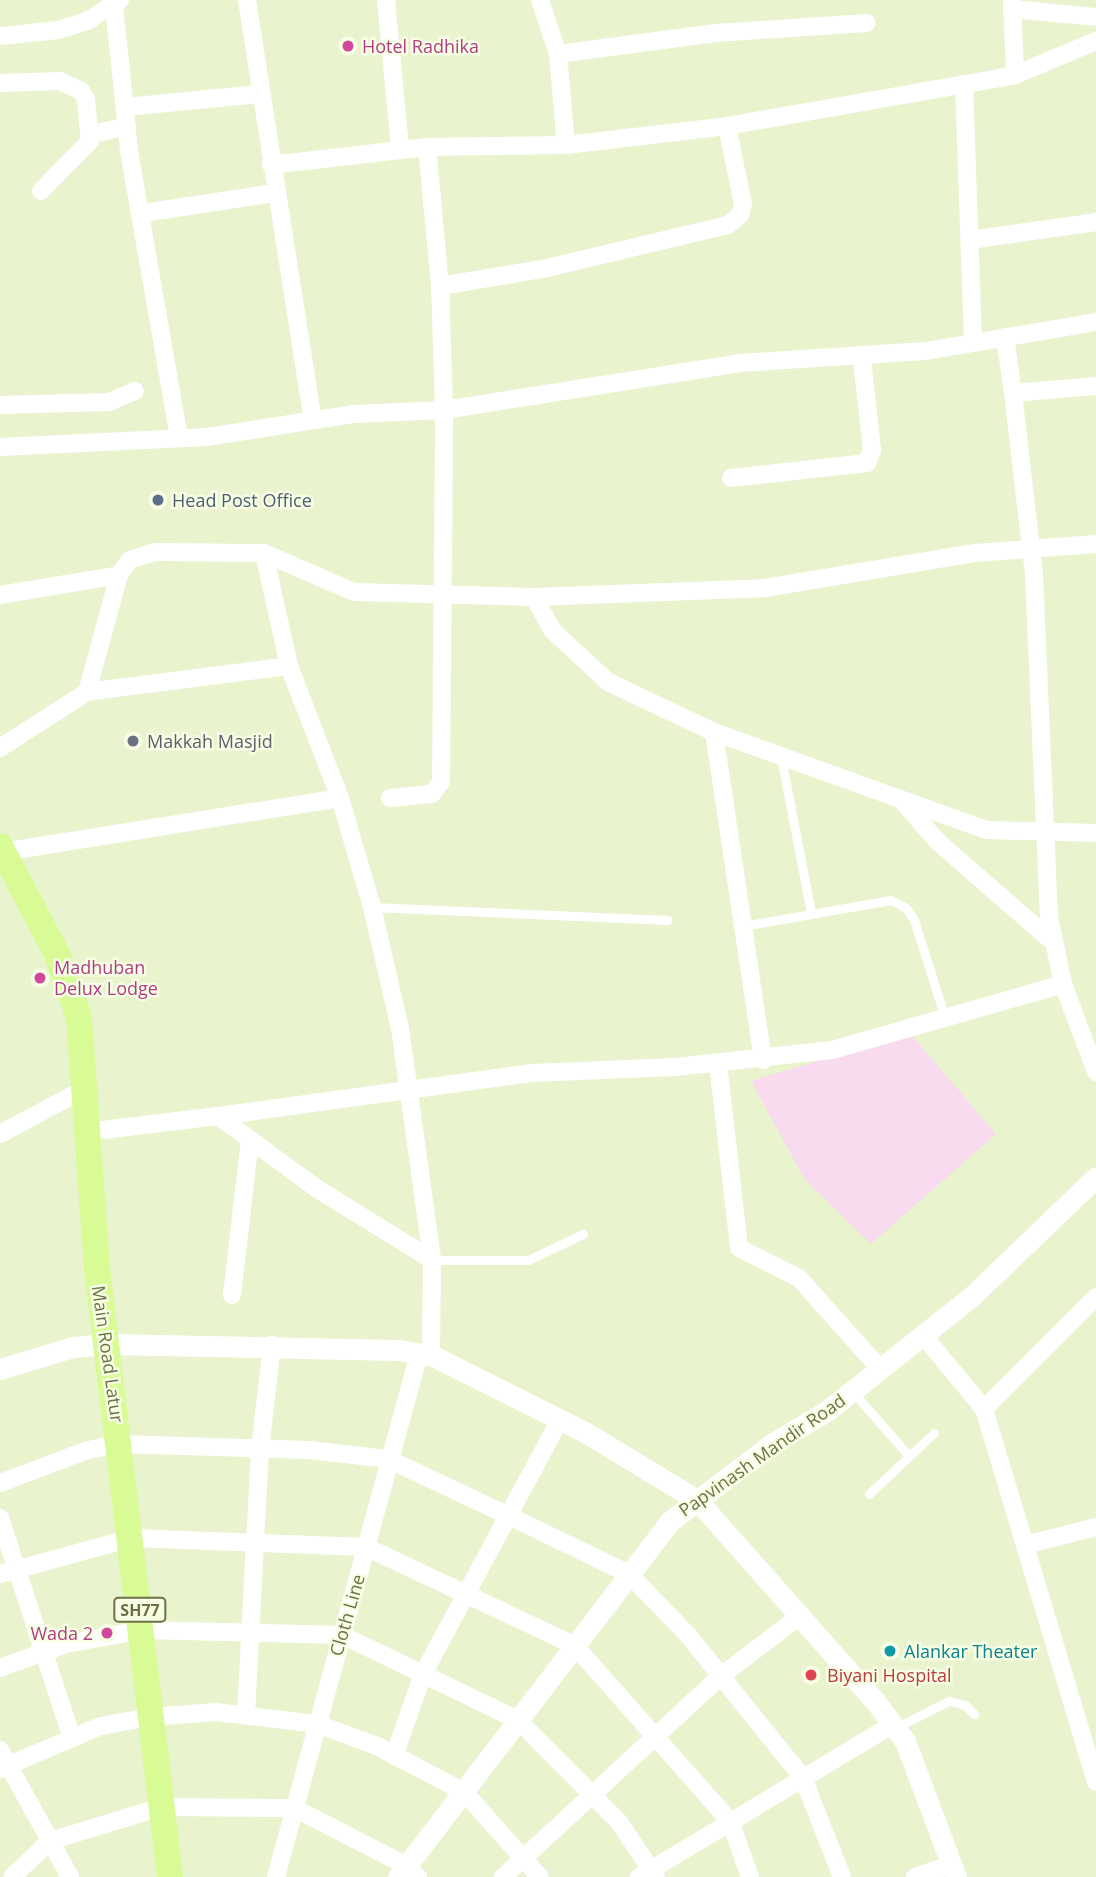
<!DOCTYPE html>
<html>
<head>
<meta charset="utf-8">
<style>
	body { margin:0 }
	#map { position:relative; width:1096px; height:1877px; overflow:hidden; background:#f2fcde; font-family:"Open Sans",sans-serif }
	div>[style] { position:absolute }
	.residential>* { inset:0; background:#e9f3cd; transform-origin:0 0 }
	.education>* { inset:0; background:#f8dbee }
	.service>* { height:9px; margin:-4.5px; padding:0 4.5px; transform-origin:4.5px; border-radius:4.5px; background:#fff }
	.minor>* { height:18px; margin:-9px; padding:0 9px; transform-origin:9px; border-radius:9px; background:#fff }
	.tertiary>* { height:21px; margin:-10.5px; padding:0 10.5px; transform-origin:10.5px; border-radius:10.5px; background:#fff }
	.primary>* { height:26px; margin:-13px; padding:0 13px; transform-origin:13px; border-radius:13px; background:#d8fb96 }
	.dots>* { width:19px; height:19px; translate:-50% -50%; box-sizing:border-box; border:4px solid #f6ffe4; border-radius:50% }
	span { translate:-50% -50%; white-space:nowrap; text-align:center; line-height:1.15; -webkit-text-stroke:5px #f6ffe4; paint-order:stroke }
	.shield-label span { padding:2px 5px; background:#f6ffe4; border:2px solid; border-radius:5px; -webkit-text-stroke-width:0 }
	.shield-label { font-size:16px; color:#6e7147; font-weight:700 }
	.hotel-label { font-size:18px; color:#b23c85 }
	.left { translate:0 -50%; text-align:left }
	.right { translate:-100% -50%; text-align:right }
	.service-label { font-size:18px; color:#4e5e75 }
	.worship-label { font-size:18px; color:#5b616d }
	.street-label { font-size:18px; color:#6e7147 }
	.culture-label { font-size:18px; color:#0d838f }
	.health-label { font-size:18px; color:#be3a42 }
</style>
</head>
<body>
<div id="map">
	<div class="residential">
		<i style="left:0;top:0;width:1096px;height:1877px"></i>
	</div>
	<div class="education">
		<i style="clip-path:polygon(910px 1033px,996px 1134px,871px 1244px,805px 1180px,751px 1081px)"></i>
	</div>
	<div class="service">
		<i style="left:781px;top:757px;width:159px;rotate:79.1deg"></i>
		<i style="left:372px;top:907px;width:296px;rotate:2.5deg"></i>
		<i style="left:743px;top:926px;width:150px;rotate:-10deg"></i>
		<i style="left:891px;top:900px;width:17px;rotate:28deg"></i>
		<i style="left:906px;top:908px;width:14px;rotate:56deg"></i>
		<i style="left:914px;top:920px;width:103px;rotate:72.4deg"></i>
		<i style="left:432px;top:1260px;width:96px"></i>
		<i style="left:528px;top:1260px;width:61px;rotate:-25.3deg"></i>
		<i style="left:853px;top:1392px;width:85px;rotate:48.8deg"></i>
		<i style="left:869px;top:1494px;width:89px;rotate:-43.2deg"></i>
		<i style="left:897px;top:1727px;width:58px;rotate:-26.6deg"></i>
		<i style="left:949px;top:1701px;width:16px;rotate:14deg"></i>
		<i style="left:965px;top:1705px;width:13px;rotate:45deg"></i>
	</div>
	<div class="minor">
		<i style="left:247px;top:0;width:425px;rotate:81.1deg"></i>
		<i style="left:386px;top:0;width:150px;rotate:84.6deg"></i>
		<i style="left:540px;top:0;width:57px;rotate:71.6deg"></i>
		<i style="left:558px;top:54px;width:91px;rotate:85deg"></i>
		<i style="left:1012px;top:0;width:75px;rotate:87.7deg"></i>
		<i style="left:114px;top:5px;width:147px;rotate:84.1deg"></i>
		<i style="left:129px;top:151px;width:290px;rotate:80.1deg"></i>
		<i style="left:1012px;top:9px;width:84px;rotate:5.4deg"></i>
		<i style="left:0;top:36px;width:59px;rotate:-5.8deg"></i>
		<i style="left:59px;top:30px;width:32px;rotate:-18deg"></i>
		<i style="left:89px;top:20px;width:37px;rotate:-33deg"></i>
		<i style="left:558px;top:54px;width:159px;rotate:-7.6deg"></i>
		<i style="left:716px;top:33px;width:151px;rotate:-3.8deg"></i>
		<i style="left:0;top:83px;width:60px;rotate:-1.9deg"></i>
		<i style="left:60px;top:81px;width:23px;rotate:25deg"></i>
		<i style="left:81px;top:91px;width:10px;rotate:61deg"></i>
		<i style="left:86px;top:100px;width:41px;rotate:84.4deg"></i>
		<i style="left:90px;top:141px;width:70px;rotate:134.4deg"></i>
		<i style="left:964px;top:84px;width:259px;rotate:88deg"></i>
		<i style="left:125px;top:107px;width:137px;rotate:-5.5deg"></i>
		<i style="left:93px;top:134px;width:35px;rotate:-13deg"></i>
		<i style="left:271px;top:165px;width:157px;rotate:-6.6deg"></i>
		<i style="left:427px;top:147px;width:139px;rotate:-0.8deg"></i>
		<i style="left:566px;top:145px;width:162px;rotate:-6.7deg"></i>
		<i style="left:727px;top:126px;width:292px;rotate:-10deg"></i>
		<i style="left:1015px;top:75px;width:88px;rotate:-22.8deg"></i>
		<i style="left:143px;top:213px;width:134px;rotate:-8.6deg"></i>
		<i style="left:970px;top:240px;width:127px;rotate:-8.1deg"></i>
		<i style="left:440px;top:286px;width:109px;rotate:-9.5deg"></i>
		<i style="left:547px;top:268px;width:186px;rotate:-13.4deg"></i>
		<i style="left:728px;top:225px;width:16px;rotate:-40deg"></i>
		<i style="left:740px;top:215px;width:11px;rotate:-75deg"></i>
		<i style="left:743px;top:204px;width:80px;rotate:-101.6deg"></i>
		<i style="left:1005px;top:337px;width:57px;rotate:81.9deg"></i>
		<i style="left:1096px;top:386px;width:83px;rotate:175.2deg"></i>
		<i style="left:1013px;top:393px;width:183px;rotate:83.4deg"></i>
		<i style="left:1034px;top:575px;width:342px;rotate:87.5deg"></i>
		<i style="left:1049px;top:917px;width:68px;rotate:78.2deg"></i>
		<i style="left:1063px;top:984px;width:94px;rotate:69.4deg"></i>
		<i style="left:0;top:405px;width:109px;rotate:-1.6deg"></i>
		<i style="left:109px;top:402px;width:28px;rotate:-23deg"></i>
		<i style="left:0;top:447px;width:207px;rotate:-2.8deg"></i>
		<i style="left:207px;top:437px;width:149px;rotate:-8.9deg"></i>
		<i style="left:354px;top:414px;width:90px;rotate:-2.5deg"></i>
		<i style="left:444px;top:410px;width:300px;rotate:-9deg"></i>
		<i style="left:740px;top:363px;width:186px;rotate:-3.7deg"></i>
		<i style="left:926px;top:351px;width:172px;rotate:-9.7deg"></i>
		<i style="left:731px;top:478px;width:137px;rotate:-6.3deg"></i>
		<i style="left:867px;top:463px;width:14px;rotate:-69deg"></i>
		<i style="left:872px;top:450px;width:92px;rotate:-96.3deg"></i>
		<i style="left:264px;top:553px;width:98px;rotate:23.4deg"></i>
		<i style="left:354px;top:592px;width:180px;rotate:1.6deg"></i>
		<i style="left:534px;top:597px;width:39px;rotate:61deg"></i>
		<i style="left:553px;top:631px;width:75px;rotate:42.8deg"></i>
		<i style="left:608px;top:682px;width:117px;rotate:25.3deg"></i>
		<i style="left:714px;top:732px;width:289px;rotate:19.8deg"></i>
		<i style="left:986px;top:830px;width:110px;rotate:1.6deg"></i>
		<i style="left:0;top:595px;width:121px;rotate:-9.5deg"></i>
		<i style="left:534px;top:597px;width:231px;rotate:-2.2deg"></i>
		<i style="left:765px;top:588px;width:213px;rotate:-9.5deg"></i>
		<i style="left:975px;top:553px;width:121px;rotate:-4.3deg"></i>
		<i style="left:289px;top:666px;width:204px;rotate:172.7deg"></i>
		<i style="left:87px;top:692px;width:121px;rotate:-74.7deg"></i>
		<i style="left:119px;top:575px;width:19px;rotate:-54deg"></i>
		<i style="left:130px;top:560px;width:26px;rotate:-18deg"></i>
		<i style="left:155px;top:552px;width:109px;rotate:0.5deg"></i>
		<i style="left:264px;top:553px;width:116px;rotate:77.5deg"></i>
		<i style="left:289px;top:666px;width:142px;rotate:68.9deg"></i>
		<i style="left:340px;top:798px;width:114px;rotate:73.6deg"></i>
		<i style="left:372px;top:907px;width:124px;rotate:77deg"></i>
		<i style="left:400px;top:1028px;width:234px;rotate:82.1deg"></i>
		<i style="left:432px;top:1260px;width:95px;rotate:90.6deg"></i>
		<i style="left:714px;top:732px;width:332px;rotate:81.5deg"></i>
		<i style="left:0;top:748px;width:103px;rotate:-32.8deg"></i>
		<i style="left:390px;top:798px;width:42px;rotate:-5.4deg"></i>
		<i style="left:432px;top:794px;width:15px;rotate:-53deg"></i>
		<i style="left:441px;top:782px;width:372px;rotate:-89.5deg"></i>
		<i style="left:444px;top:410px;width:124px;rotate:-91.8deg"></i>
		<i style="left:440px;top:286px;width:140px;rotate:-95.3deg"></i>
		<i style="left:904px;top:803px;width:52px;rotate:48.9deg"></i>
		<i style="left:938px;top:842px;width:152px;rotate:41deg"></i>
		<i style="left:3px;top:852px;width:341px;rotate:-9.1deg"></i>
		<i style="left:718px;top:1063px;width:186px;rotate:83.5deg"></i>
		<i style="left:739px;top:1248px;width:67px;rotate:26.6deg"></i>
		<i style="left:799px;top:1278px;width:122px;rotate:48.3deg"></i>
		<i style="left:218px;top:1116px;width:317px;rotate:-7.8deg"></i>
		<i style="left:532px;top:1073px;width:143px;rotate:-2.4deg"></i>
		<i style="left:675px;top:1067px;width:158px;rotate:-6.2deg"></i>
		<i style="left:832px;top:1050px;width:240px;rotate:-15.9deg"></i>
		<i style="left:86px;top:1132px;width:133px;rotate:-6.9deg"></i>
		<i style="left:218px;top:1116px;width:122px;rotate:36.3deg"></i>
		<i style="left:316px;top:1188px;width:137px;rotate:31.8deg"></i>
		<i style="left:0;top:1134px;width:98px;rotate:-28.1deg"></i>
		<i style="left:232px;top:1295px;width:156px;rotate:-83.4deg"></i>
		<i style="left:923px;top:1335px;width:96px;rotate:50.5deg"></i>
		<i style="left:984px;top:1409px;width:389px;rotate:73.3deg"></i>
		<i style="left:984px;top:1409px;width:158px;rotate:-45deg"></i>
		<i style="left:0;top:1483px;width:94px;rotate:-20.6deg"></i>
		<i style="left:88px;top:1450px;width:33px;rotate:-11deg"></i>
		<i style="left:120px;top:1444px;width:190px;rotate:1.8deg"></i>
		<i style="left:310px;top:1450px;width:79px;rotate:6.6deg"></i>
		<i style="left:388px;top:1459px;width:132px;rotate:25.2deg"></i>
		<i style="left:507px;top:1515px;width:136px;rotate:25.8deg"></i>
		<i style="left:629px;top:1574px;width:85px;rotate:46deg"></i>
		<i style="left:688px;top:1635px;width:184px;rotate:51.2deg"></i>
		<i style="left:803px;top:1778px;width:106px;rotate:68.5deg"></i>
		<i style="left:0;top:1518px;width:231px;rotate:71.9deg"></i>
		<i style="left:1025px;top:1545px;width:73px;rotate:-14.2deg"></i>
		<i style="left:0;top:1574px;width:137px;rotate:-15.3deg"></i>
		<i style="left:132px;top:1538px;width:234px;rotate:2.2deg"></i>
		<i style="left:366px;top:1547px;width:231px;rotate:25.3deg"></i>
		<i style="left:575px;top:1646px;width:234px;rotate:48.5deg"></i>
		<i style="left:730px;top:1821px;width:59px;rotate:70.3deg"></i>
		<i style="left:0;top:1668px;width:70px;rotate:-20deg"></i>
		<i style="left:66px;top:1644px;width:77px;rotate:-10.4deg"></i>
		<i style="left:142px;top:1630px;width:200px;rotate:1.4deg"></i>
		<i style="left:342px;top:1635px;width:195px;rotate:25.8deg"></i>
		<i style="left:518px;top:1720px;width:144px;rotate:45.3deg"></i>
		<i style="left:619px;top:1822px;width:66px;rotate:56.1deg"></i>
		<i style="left:246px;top:1715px;width:266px;rotate:-87deg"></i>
		<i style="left:260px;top:1449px;width:105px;rotate:-83.4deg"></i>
		<i style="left:0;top:1750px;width:145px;rotate:61.1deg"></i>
		<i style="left:394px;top:1756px;width:87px;rotate:-70.5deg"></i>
		<i style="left:423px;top:1674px;width:289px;rotate:-61.7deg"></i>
		<i style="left:0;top:1769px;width:110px;rotate:-23.1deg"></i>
		<i style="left:101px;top:1726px;width:50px;rotate:-10.4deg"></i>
		<i style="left:150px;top:1717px;width:66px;rotate:-4.3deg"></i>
		<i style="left:216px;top:1712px;width:102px;rotate:6.8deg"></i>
		<i style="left:317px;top:1724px;width:64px;rotate:20.1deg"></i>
		<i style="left:377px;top:1746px;width:98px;rotate:27.9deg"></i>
		<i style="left:464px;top:1792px;width:114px;rotate:48.2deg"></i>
		<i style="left:12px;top:1877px;width:52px;rotate:-43.5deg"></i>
		<i style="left:50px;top:1841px;width:116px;rotate:-17deg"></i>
		<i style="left:161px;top:1807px;width:133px;rotate:0.4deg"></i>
		<i style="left:294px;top:1808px;width:127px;rotate:27.2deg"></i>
		<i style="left:407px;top:1866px;width:16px;rotate:45deg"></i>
		<i style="left:276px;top:1877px;width:542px;rotate:-74.71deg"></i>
		<i style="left:503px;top:1877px;width:297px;rotate:-42.7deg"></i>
		<i style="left:721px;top:1676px;width:101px;rotate:-37.3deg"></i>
		<i style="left:639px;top:1877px;width:295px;rotate:-31deg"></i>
		<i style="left:915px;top:1877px;width:39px;rotate:-19deg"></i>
	</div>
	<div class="tertiary">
		<i style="left:0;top:1369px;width:76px;rotate:-16.8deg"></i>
		<i style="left:73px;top:1347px;width:36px;rotate:-5deg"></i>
		<i style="left:109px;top:1344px;width:289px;rotate:1.2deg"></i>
		<i style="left:398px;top:1350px;width:33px;rotate:9deg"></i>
		<i style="left:431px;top:1355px;width:172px;rotate:26.6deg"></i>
		<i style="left:585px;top:1432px;width:131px;rotate:31.3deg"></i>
		<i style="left:697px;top:1500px;width:268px;rotate:48.5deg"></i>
		<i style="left:875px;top:1701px;width:50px;rotate:53.1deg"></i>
		<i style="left:905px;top:1741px;width:145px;rotate:69.4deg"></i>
		<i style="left:398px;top:1877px;width:447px;rotate:-52.6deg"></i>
		<i style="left:669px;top:1522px;width:131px;rotate:-37.2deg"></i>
		<i style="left:773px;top:1443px;width:63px;rotate:-30.7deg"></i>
		<i style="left:827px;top:1411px;width:184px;rotate:-38.4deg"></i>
		<i style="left:971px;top:1297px;width:173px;rotate:-43.8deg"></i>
	</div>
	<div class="primary">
		<i style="left:0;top:846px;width:122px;rotate:62.2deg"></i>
		<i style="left:57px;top:954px;width:67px;rotate:70.8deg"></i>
		<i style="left:79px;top:1017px;width:253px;rotate:85.9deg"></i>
		<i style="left:97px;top:1269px;width:612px;rotate:83.15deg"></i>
	</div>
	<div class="dots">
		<i style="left:348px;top:46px;background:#d1479c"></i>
		<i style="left:158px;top:500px;background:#5c6f8a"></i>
		<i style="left:133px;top:741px;background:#6b7280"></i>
		<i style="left:40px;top:978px;background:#d1479c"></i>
		<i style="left:107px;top:1633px;background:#d1479c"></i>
		<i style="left:890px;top:1651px;background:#0f9aa8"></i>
		<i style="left:811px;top:1675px;background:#e0444e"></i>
	</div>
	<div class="shield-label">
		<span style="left:140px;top:1610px">SH77</span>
	</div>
	<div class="hotel-label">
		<span class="left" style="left:362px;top:46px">Hotel Radhika</span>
		<span class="left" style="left:54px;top:978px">Madhuban<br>Delux Lodge</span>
		<span class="right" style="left:93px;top:1633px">Wada 2</span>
	</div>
	<div class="service-label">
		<span class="left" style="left:172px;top:500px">Head Post Office</span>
	</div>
	<div class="worship-label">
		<span class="left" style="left:147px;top:741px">Makkah Masjid</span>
	</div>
	<div class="street-label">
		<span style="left:108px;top:1354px;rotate:82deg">Main Road Latur</span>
		<span style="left:762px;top:1455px;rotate:-35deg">Papvinash Mandir Road</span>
		<span style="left:347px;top:1615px;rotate:-74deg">Cloth Line</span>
	</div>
	<div class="culture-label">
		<span class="left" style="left:904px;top:1651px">Alankar Theater</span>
	</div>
	<div class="health-label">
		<span class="left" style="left:827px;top:1675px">Biyani Hospital</span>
	</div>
</div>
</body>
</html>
